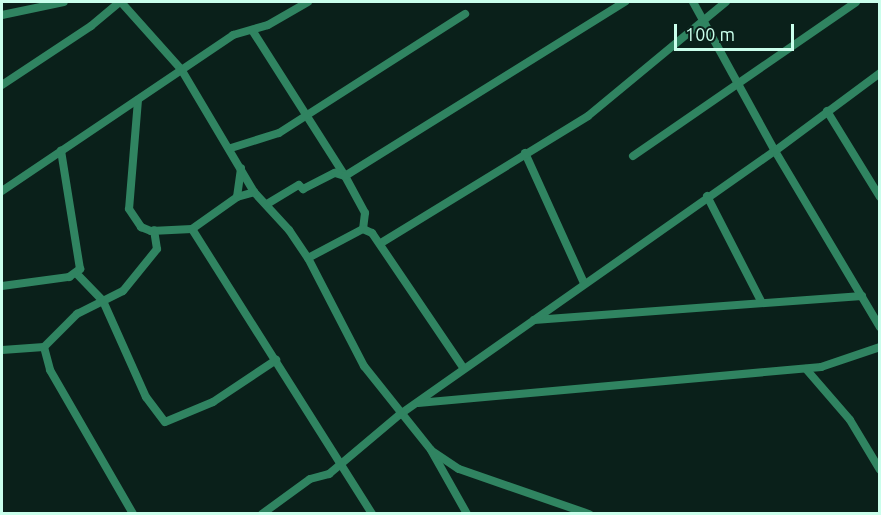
<!DOCTYPE html>
<html>
<head>
<meta charset="utf-8">
<style>
	body { margin:0 }
	#map { position:relative; width:881px; height:515px; overflow:hidden; background:#0a201a; font-family:Ubuntu,sans-serif }
	div>[style] { position:absolute }
	.street>* { height:8px; margin:-4px; padding:0 4px; transform-origin:4px; border-radius:4px; background:#308461 }
	span { translate:-50% -50%; white-space:nowrap; text-align:center; line-height:1.15; -webkit-text-stroke:4.5px #0a201a; paint-order:stroke }
	.frame { position:absolute; inset:0; border:3px solid #caffec; pointer-events:none }
	.scale { position:absolute; left:674px; top:24px; width:120px; height:27px; box-sizing:border-box; border:3px solid #caffec; border-top:0; padding-left:8px; font-size:18px; line-height:21px; white-space:nowrap; color:#caffec; -webkit-text-stroke:4px #0a201a; paint-order:stroke }
</style>
</head>
<body>
<div id="map">
	<div class="street">
		<i style="left:121px;top:2px;width:90px;rotate:48.2deg"></i>
		<i style="left:181px;top:69px;width:143px;rotate:59.3deg"></i>
		<i style="left:254px;top:192px;width:52px;rotate:47.4deg"></i>
		<i style="left:289px;top:230px;width:34px;rotate:56deg"></i>
		<i style="left:308px;top:258px;width:122px;rotate:62.6deg"></i>
		<i style="left:364px;top:366px;width:107px;rotate:51.4deg"></i>
		<i style="left:431px;top:450px;width:73px;rotate:60.6deg"></i>
		<i style="left:693px;top:2px;width:170px;rotate:61.2deg"></i>
		<i style="left:775px;top:151px;width:205px;rotate:59.2deg"></i>
		<i style="left:2px;top:15px;width:63px;rotate:-11.8deg"></i>
		<i style="left:252px;top:30px;width:173px;rotate:57.5deg"></i>
		<i style="left:345px;top:176px;width:42px;rotate:61.6deg"></i>
		<i style="left:365px;top:213px;width:16px;rotate:97deg"></i>
		<i style="left:2px;top:85px;width:107px;rotate:-33.5deg"></i>
		<i style="left:91px;top:26px;width:38px;rotate:-40deg"></i>
		<i style="left:138px;top:100px;width:109px;rotate:94.7deg"></i>
		<i style="left:129px;top:209px;width:22px;rotate:56deg"></i>
		<i style="left:141px;top:227px;width:11px;rotate:22deg"></i>
		<i style="left:151px;top:231px;width:41px;rotate:-2.8deg"></i>
		<i style="left:192px;top:229px;width:55px;rotate:-35.4deg"></i>
		<i style="left:237px;top:197px;width:18px;rotate:-16deg"></i>
		<i style="left:827px;top:111px;width:101px;rotate:58.4deg"></i>
		<i style="left:231px;top:148px;width:50px;rotate:-17.4deg"></i>
		<i style="left:279px;top:133px;width:221px;rotate:-32.6deg"></i>
		<i style="left:525px;top:153px;width:143px;rotate:65.6deg"></i>
		<i style="left:633px;top:156px;width:271px;rotate:-34.6deg"></i>
		<i style="left:2px;top:191px;width:279px;rotate:-34deg"></i>
		<i style="left:233px;top:35px;width:36px;rotate:-16deg"></i>
		<i style="left:268px;top:25px;width:46px;rotate:-29.9deg"></i>
		<i style="left:707px;top:196px;width:120px;rotate:62.8deg"></i>
		<i style="left:237px;top:197px;width:29px;rotate:-82deg"></i>
		<i style="left:267px;top:204px;width:37px;rotate:-31deg"></i>
		<i style="left:299px;top:185px;width:6px;rotate:45deg"></i>
		<i style="left:303px;top:189px;width:36px;rotate:-27deg"></i>
		<i style="left:335px;top:173px;width:10px;rotate:17deg"></i>
		<i style="left:345px;top:176px;width:330px;rotate:-31.9deg"></i>
		<i style="left:192px;top:229px;width:337px;rotate:57.7deg"></i>
		<i style="left:381px;top:243px;width:243px;rotate:-31.5deg"></i>
		<i style="left:588px;top:116px;width:179px;rotate:-39.6deg"></i>
		<i style="left:308px;top:258px;width:62px;rotate:-27.8deg"></i>
		<i style="left:363px;top:229px;width:10px;rotate:24deg"></i>
		<i style="left:372px;top:233px;width:164px;rotate:55.9deg"></i>
		<i style="left:77px;top:274px;width:37px;rotate:46deg"></i>
		<i style="left:103px;top:301px;width:105px;rotate:65.9deg"></i>
		<i style="left:146px;top:397px;width:31px;rotate:53deg"></i>
		<i style="left:165px;top:422px;width:52px;rotate:-22.6deg"></i>
		<i style="left:213px;top:402px;width:76px;rotate:-33.7deg"></i>
		<i style="left:2px;top:286px;width:68px;rotate:-7.7deg"></i>
		<i style="left:69px;top:277px;width:14px;rotate:-36deg"></i>
		<i style="left:80px;top:269px;width:120px;rotate:-99.1deg"></i>
		<i style="left:534px;top:320px;width:329px;rotate:-4.2deg"></i>
		<i style="left:44px;top:347px;width:24px;rotate:75deg"></i>
		<i style="left:50px;top:370px;width:166px;rotate:60deg"></i>
		<i style="left:2px;top:350px;width:42px;rotate:-4.1deg"></i>
		<i style="left:44px;top:347px;width:47px;rotate:-45deg"></i>
		<i style="left:77px;top:314px;width:51px;rotate:-26.6deg"></i>
		<i style="left:123px;top:291px;width:54px;rotate:-51deg"></i>
		<i style="left:157px;top:249px;width:19px;rotate:-99deg"></i>
		<i style="left:806px;top:369px;width:67px;rotate:49.2deg"></i>
		<i style="left:850px;top:420px;width:58px;rotate:59deg"></i>
		<i style="left:418px;top:403px;width:405px;rotate:-5.1deg"></i>
		<i style="left:821px;top:367px;width:62px;rotate:-18.7deg"></i>
		<i style="left:432px;top:451px;width:32px;rotate:34deg"></i>
		<i style="left:459px;top:469px;width:138px;rotate:19.1deg"></i>
		<i style="left:262px;top:514px;width:59px;rotate:-36.1deg"></i>
		<i style="left:310px;top:479px;width:20px;rotate:-15deg"></i>
		<i style="left:329px;top:474px;width:92px;rotate:-40.1deg"></i>
		<i style="left:399px;top:415px;width:459px;rotate:-35.1deg"></i>
		<i style="left:775px;top:151px;width:131px;rotate:-36.6deg"></i>
	</div>
	<div class="frame"></div>
	<div class="scale">100 m</div>
</div>
</body>
</html>
